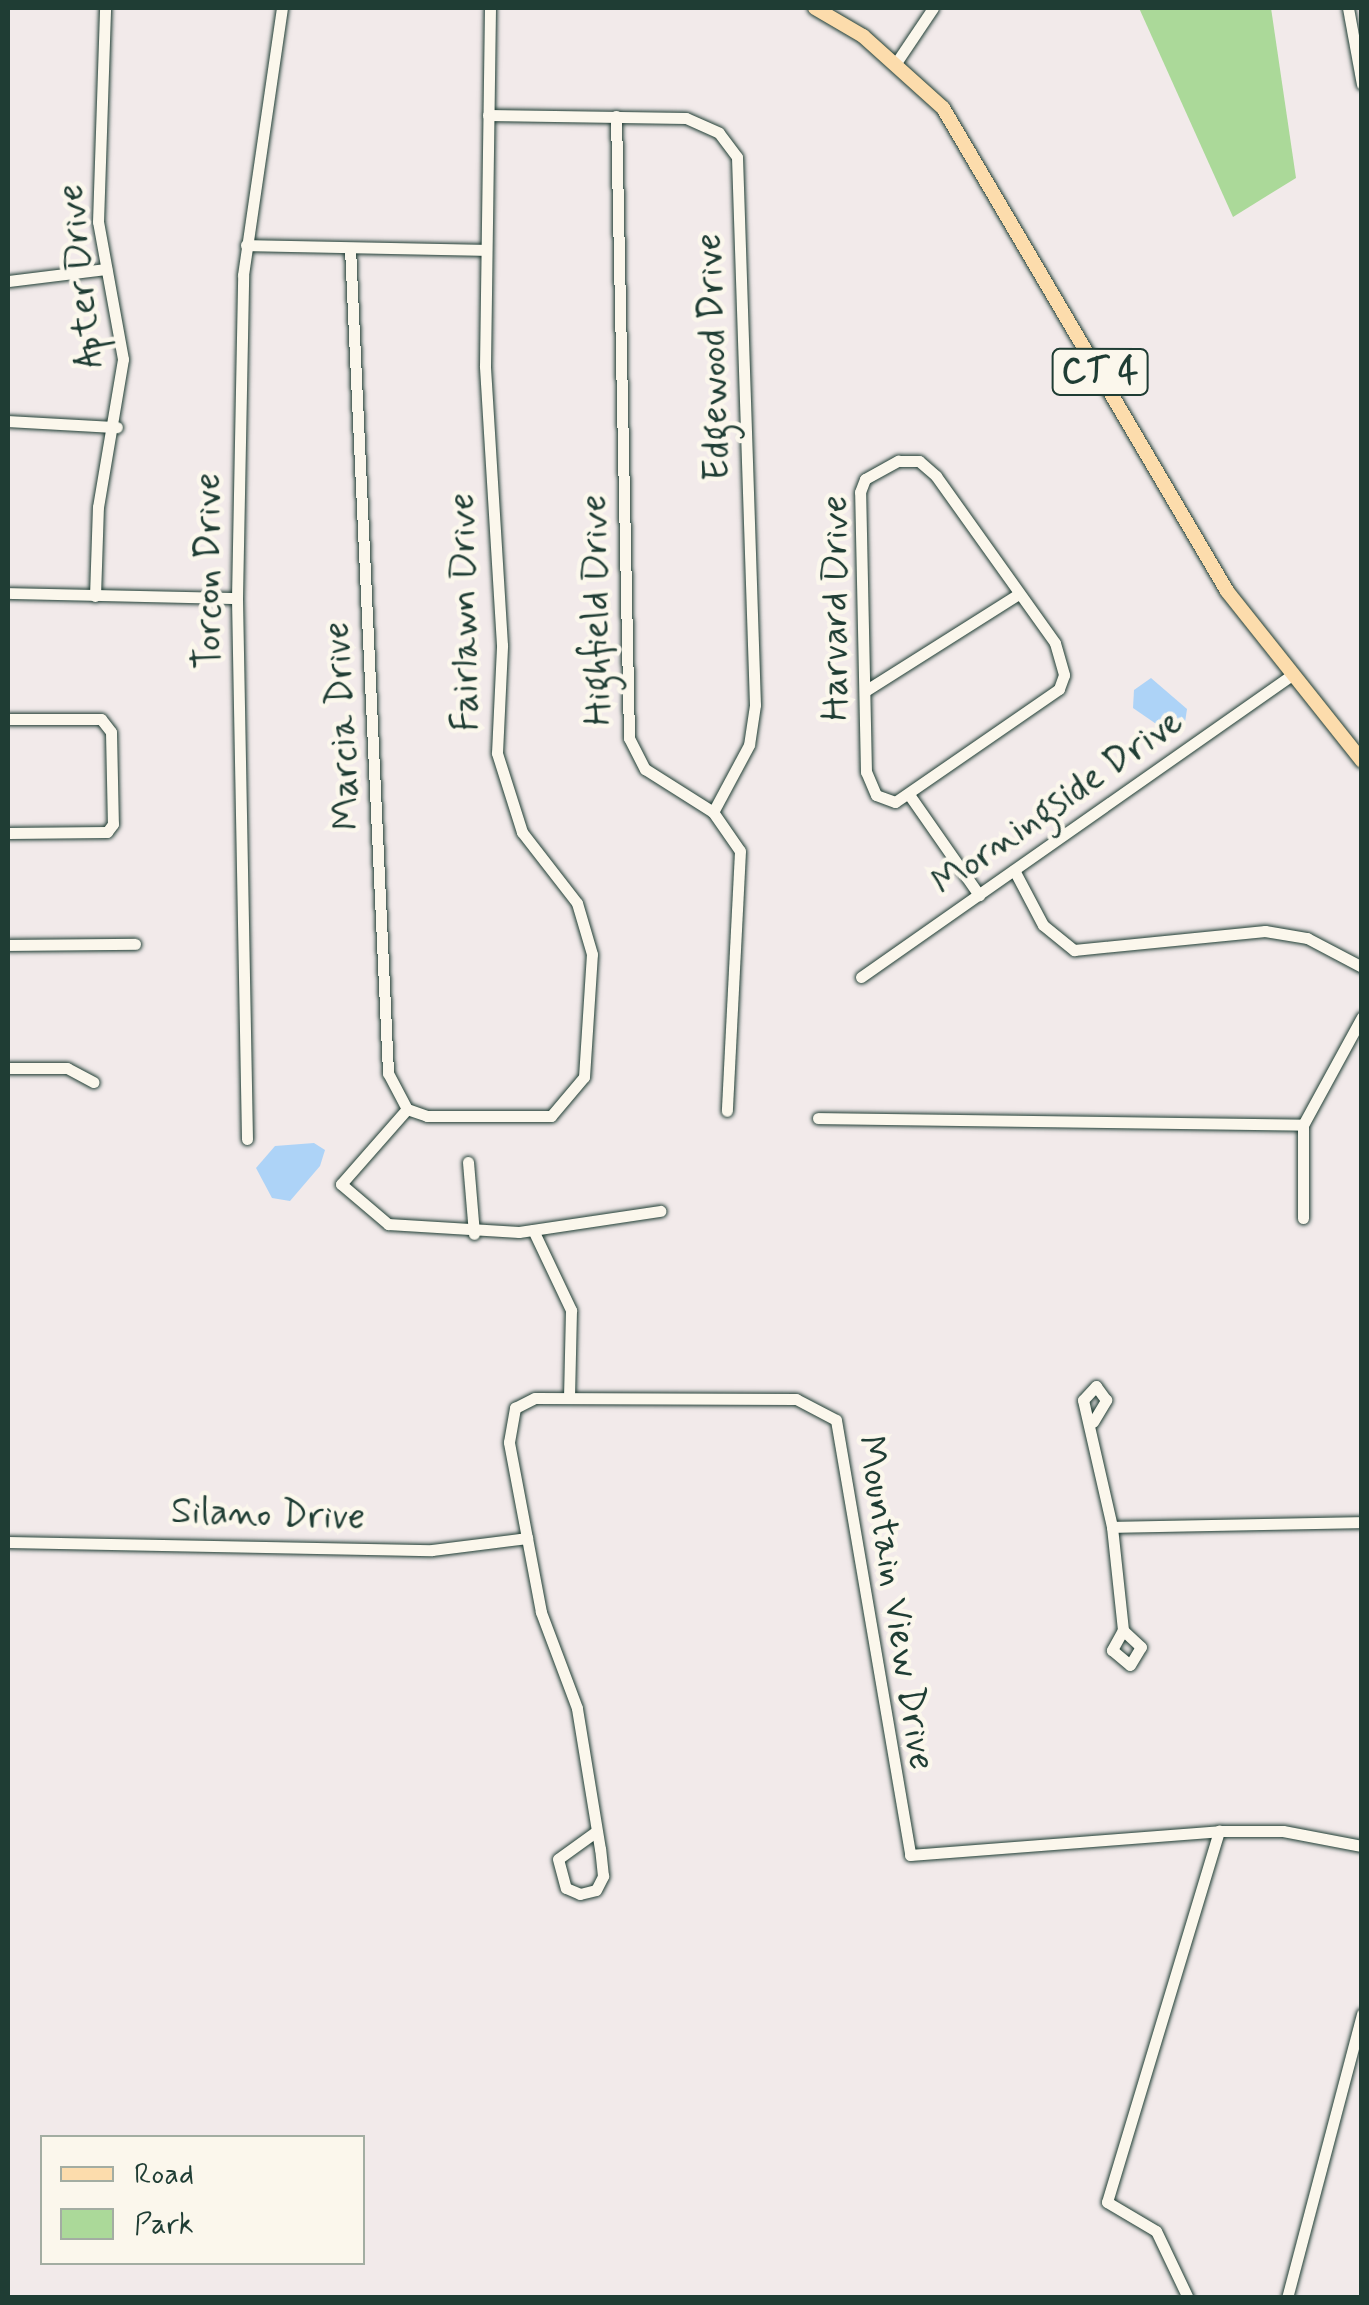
<!DOCTYPE html>
<html>
<head>
<meta charset="utf-8">
<style>
	body { margin:0 }
	#map { position:relative; width:1369px; height:2305px; overflow:hidden; background:#f2eaea; font-family:Mynerve,sans-serif }
	div>[style] { position:absolute }
	.green>* { inset:0; background:#abd999 }
	.water>* { inset:0; background:#add3f7 }
	.roads { filter:drop-shadow(0 0 2px #1f3d34) drop-shadow(0 0 2px #1f3d34) }
	.minor>* { height:11px; margin:-5.5px; padding:0 5.5px; transform-origin:5.5px; border-radius:5.5px; background:#fbf7ec }
	.major>* { height:14px; margin:-7px; padding:0 7px; transform-origin:7px; border-radius:7px; background:#fcdcac }
	span { translate:-50% -50%; white-space:nowrap; text-align:center; line-height:1.15; -webkit-text-stroke:9px #fbf7ec; paint-order:stroke }
	.shield-label span { padding:2px 8px; background:#fbf7ec; border:2px solid; border-radius:8px; -webkit-text-stroke-width:0 }
	.shield-label { font-size:35px; color:#1f3d34; font-weight:700 }
	.street-label { font-size:38px; color:#1f3d34 }
	.frame { position:absolute; inset:0; border:10px solid #1f3d34; pointer-events:none }
	.legend { position:absolute; left:40px; top:2135px; width:325px; height:130px; box-sizing:border-box; background:#fbf7ec; border:2px solid #a3ada2; margin:0; padding:12px 18px; list-style:none; font-size:30px; color:#1f3d34 }
	.legend li { display:flex; align-items:center; gap:20px; height:50px }
	.legend b { width:50px; border:2px solid #a3ada2 }
</style>
</head>
<body>
<div id="map">
	<div class="green">
		<i style="clip-path:polygon(1139px 8px,1271px 8px,1296px 178px,1233px 217px)"></i>
	</div>
	<div class="water">
		<i style="clip-path:polygon(1151px 678px,1187px 709px,1184px 729px,1165px 730px,1133px 708px,1134px 690px)"></i>
		<i style="clip-path:polygon(314px 1143px,325px 1150px,320px 1166px,290px 1201px,272px 1198px,256px 1168px,275px 1146px)"></i>
	</div>
	<div class="roads">
		<div class="minor">
			<i style="left:1348px;top:8px;width:77px;rotate:79.6deg"></i>
			<i style="left:896px;top:63px;width:66px;rotate:-56.1deg"></i>
			<i style="left:488px;top:115px;width:198px;rotate:0.9deg"></i>
			<i style="left:686px;top:118px;width:36px;rotate:24deg"></i>
			<i style="left:719px;top:133px;width:30px;rotate:53deg"></i>
			<i style="left:737px;top:157px;width:548px;rotate:88.12deg"></i>
			<i style="left:755px;top:705px;width:40px;rotate:98.5deg"></i>
			<i style="left:749px;top:745px;width:76px;rotate:118.2deg"></i>
			<i style="left:616px;top:116px;width:622px;rotate:88.8deg"></i>
			<i style="left:629px;top:738px;width:35px;rotate:63deg"></i>
			<i style="left:645px;top:769px;width:80px;rotate:32.3deg"></i>
			<i style="left:713px;top:812px;width:47px;rotate:55.3deg"></i>
			<i style="left:740px;top:851px;width:260px;rotate:92.9deg"></i>
			<i style="left:246px;top:245px;width:239px;rotate:1.2deg"></i>
			<i style="left:350px;top:248px;width:826px;rotate:87.36deg"></i>
			<i style="left:388px;top:1073px;width:41px;rotate:62.2deg"></i>
			<i style="left:407px;top:1109px;width:21px;rotate:19deg"></i>
			<i style="left:427px;top:1116px;width:124px"></i>
			<i style="left:551px;top:1116px;width:51px;rotate:-49.8deg"></i>
			<i style="left:584px;top:1077px;width:123px;rotate:-86.3deg"></i>
			<i style="left:592px;top:954px;width:53px;rotate:-106.4deg"></i>
			<i style="left:577px;top:903px;width:90px;rotate:-127.8deg"></i>
			<i style="left:522px;top:832px;width:83px;rotate:-107.6deg"></i>
			<i style="left:497px;top:753px;width:108px;rotate:-87.3deg"></i>
			<i style="left:502px;top:645px;width:280px;rotate:-93.5deg"></i>
			<i style="left:485px;top:366px;width:358px;rotate:-89.2deg"></i>
			<i style="left:8px;top:281px;width:99px;rotate:-7deg"></i>
			<i style="left:8px;top:421px;width:109px;rotate:3.2deg"></i>
			<i style="left:898px;top:461px;width:21px"></i>
			<i style="left:919px;top:461px;width:23px;rotate:41deg"></i>
			<i style="left:936px;top:476px;width:205px;rotate:54.5deg"></i>
			<i style="left:1055px;top:643px;width:33px;rotate:74deg"></i>
			<i style="left:1064px;top:675px;width:15px;rotate:110deg"></i>
			<i style="left:1059px;top:689px;width:199px;rotate:145.4deg"></i>
			<i style="left:895px;top:802px;width:20px;rotate:-160deg"></i>
			<i style="left:876px;top:795px;width:25px;rotate:-113deg"></i>
			<i style="left:866px;top:772px;width:280px;rotate:-91.2deg"></i>
			<i style="left:860px;top:492px;width:14px;rotate:-69deg"></i>
			<i style="left:865px;top:479px;width:38px;rotate:-29deg"></i>
			<i style="left:8px;top:593px;width:229px;rotate:1.3deg"></i>
			<i style="left:95px;top:596px;width:89px;rotate:-88.1deg"></i>
			<i style="left:98px;top:507px;width:150px;rotate:-80.4deg"></i>
			<i style="left:123px;top:359px;width:139px;rotate:-100.3deg"></i>
			<i style="left:98px;top:222px;width:214px;rotate:-88.1deg"></i>
			<i style="left:865px;top:691px;width:180px;rotate:-32.3deg"></i>
			<i style="left:8px;top:719px;width:93px"></i>
			<i style="left:101px;top:719px;width:16px;rotate:52deg"></i>
			<i style="left:111px;top:732px;width:92px;rotate:88.8deg"></i>
			<i style="left:113px;top:824px;width:10px;rotate:127deg"></i>
			<i style="left:107px;top:832px;width:99px;rotate:179.4deg"></i>
			<i style="left:910px;top:796px;width:121px;rotate:55.1deg"></i>
			<i style="left:1014px;top:870px;width:62px;rotate:62.2deg"></i>
			<i style="left:1043px;top:925px;width:40px;rotate:39deg"></i>
			<i style="left:1074px;top:950px;width:192px;rotate:-5.7deg"></i>
			<i style="left:1265px;top:931px;width:43px;rotate:9.5deg"></i>
			<i style="left:1307px;top:938px;width:62px;rotate:27.8deg"></i>
			<i style="left:8px;top:945px;width:127px;rotate:-0.5deg"></i>
			<i style="left:861px;top:977px;width:523px;rotate:-35.03deg"></i>
			<i style="left:8px;top:1068px;width:59px"></i>
			<i style="left:67px;top:1068px;width:30px;rotate:28deg"></i>
			<i style="left:407px;top:1109px;width:100px;rotate:131.3deg"></i>
			<i style="left:341px;top:1184px;width:62px;rotate:40.4deg"></i>
			<i style="left:388px;top:1224px;width:131px;rotate:3.5deg"></i>
			<i style="left:519px;top:1232px;width:143px;rotate:-8.5deg"></i>
			<i style="left:818px;top:1118px;width:485px;rotate:0.8deg"></i>
			<i style="left:247px;top:1139px;width:541px;rotate:-91.06deg"></i>
			<i style="left:237px;top:598px;width:323px;rotate:-88.9deg"></i>
			<i style="left:243px;top:275px;width:270px;rotate:-81.7deg"></i>
			<i style="left:468px;top:1162px;width:72px;rotate:85.2deg"></i>
			<i style="left:1303px;top:1218px;width:93px;rotate:-90deg"></i>
			<i style="left:1303px;top:1125px;width:123px;rotate:-61.4deg"></i>
			<i style="left:533px;top:1230px;width:89px;rotate:64.6deg"></i>
			<i style="left:571px;top:1310px;width:87px;rotate:91.3deg"></i>
			<i style="left:1093px;top:1422px;width:26px;rotate:-59deg"></i>
			<i style="left:1106px;top:1400px;width:17px;rotate:-126deg"></i>
			<i style="left:1096px;top:1386px;width:19px;rotate:133deg"></i>
			<i style="left:1083px;top:1400px;width:130px;rotate:77.1deg"></i>
			<i style="left:1112px;top:1527px;width:104px;rotate:83.9deg"></i>
			<i style="left:1123px;top:1630px;width:23px;rotate:119deg"></i>
			<i style="left:1112px;top:1650px;width:23px;rotate:40deg"></i>
			<i style="left:1130px;top:1665px;width:21px;rotate:-59deg"></i>
			<i style="left:1141px;top:1647px;width:25px;rotate:-137deg"></i>
			<i style="left:1112px;top:1527px;width:250px;rotate:-1.1deg"></i>
			<i style="left:8px;top:1542px;width:424px;rotate:1.1deg"></i>
			<i style="left:432px;top:1550px;width:96px;rotate:-7.2deg"></i>
			<i style="left:594px;top:1833px;width:44px;rotate:144.2deg"></i>
			<i style="left:558px;top:1859px;width:30px;rotate:75deg"></i>
			<i style="left:566px;top:1888px;width:15px;rotate:23deg"></i>
			<i style="left:580px;top:1894px;width:16px;rotate:-14deg"></i>
			<i style="left:596px;top:1890px;width:16px;rotate:-63deg"></i>
			<i style="left:603px;top:1876px;width:27px;rotate:-96deg"></i>
			<i style="left:600px;top:1849px;width:143px;rotate:-99.3deg"></i>
			<i style="left:577px;top:1708px;width:103px;rotate:-110.6deg"></i>
			<i style="left:541px;top:1612px;width:173px;rotate:-100.7deg"></i>
			<i style="left:509px;top:1442px;width:35px;rotate:-80deg"></i>
			<i style="left:515px;top:1408px;width:22px;rotate:-27deg"></i>
			<i style="left:535px;top:1398px;width:261px;rotate:0.2deg"></i>
			<i style="left:796px;top:1399px;width:45px;rotate:27.7deg"></i>
			<i style="left:836px;top:1420px;width:441px;rotate:80.3deg"></i>
			<i style="left:910px;top:1855px;width:310px;rotate:-4.4deg"></i>
			<i style="left:1219px;top:1831px;width:64px"></i>
			<i style="left:1283px;top:1831px;width:80px;rotate:10.8deg"></i>
			<i style="left:1188px;top:2298px;width:74px;rotate:-115.5deg"></i>
			<i style="left:1156px;top:2231px;width:57px;rotate:-149.4deg"></i>
			<i style="left:1107px;top:2202px;width:388px;rotate:-73.2deg"></i>
			<i style="left:1287px;top:2298px;width:294px;rotate:-75.2deg"></i>
		</div>
		<div class="major">
			<i style="left:815px;top:8px;width:56px;rotate:30.3deg"></i>
			<i style="left:863px;top:36px;width:108px;rotate:42deg"></i>
			<i style="left:943px;top:108px;width:560px;rotate:59.54deg"></i>
			<i style="left:1227px;top:591px;width:217px;rotate:51.5deg"></i>
		</div>
	</div>
	<div class="shield-label">
		<span style="left:1100px;top:372px">CT 4</span>
	</div>
	<div class="street-label">
		<span style="left:81px;top:276px;rotate:-96deg">Apter Drive</span>
		<span style="left:714px;top:357px;rotate:-92deg">Edgewood Drive</span>
		<span style="left:209px;top:571px;rotate:-90deg">Torcon Drive</span>
		<span style="left:836px;top:608px;rotate:-90deg">Harvard Drive</span>
		<span style="left:597px;top:610px;rotate:-91deg">Highfield Drive</span>
		<span style="left:465px;top:612px;rotate:-91deg">Fairlawn Drive</span>
		<span style="left:343px;top:726px;rotate:-93deg">Marcia Drive</span>
		<span style="left:1058px;top:803px;rotate:-35deg">Morningside Drive</span>
		<span style="left:268px;top:1515px;rotate:2deg">Silano Drive</span>
		<span style="left:895px;top:1603px;rotate:81deg">Mountain View Drive</span>
	</div>
	<div class="frame"></div>
	<ul class="legend">
	<li><b style="height:12px;background:#fcdcac"></b>Road</li>
	<li><b style="height:28px;background:#abd999"></b>Park</li>
	</ul>
</div>
</body>
</html>
